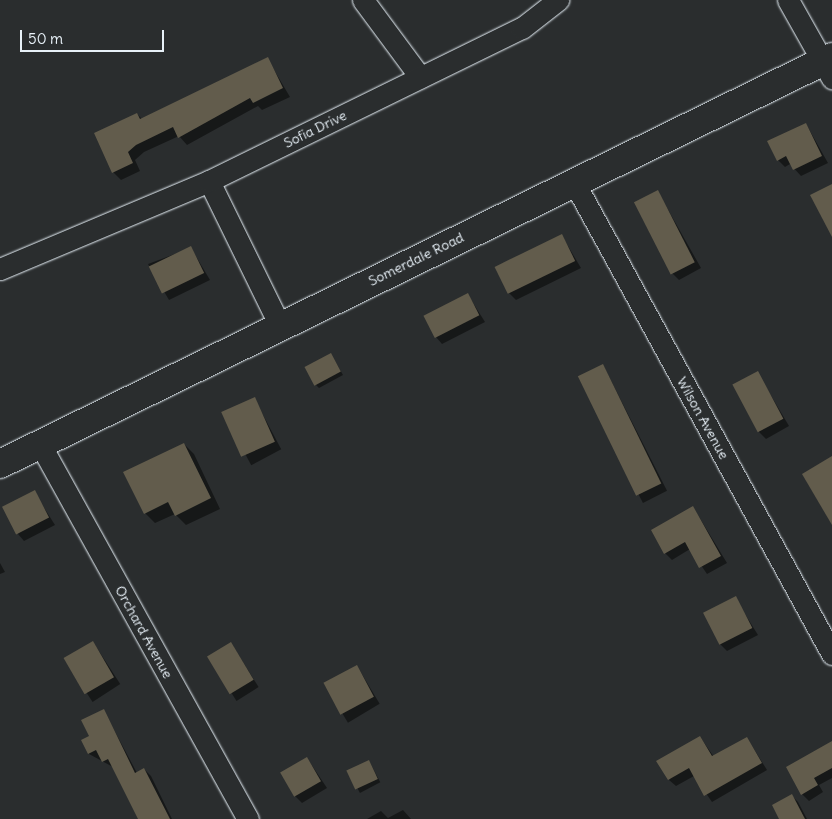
<!DOCTYPE html>
<html>
<head>
<meta charset="utf-8">
<style>
	body { margin:0 }
	#map { position:relative; width:832px; height:819px; overflow:hidden; background:#2a2d2e; font-family:Delius,sans-serif }
	div>[style] { position:absolute }
	.shadow>* { inset:0; background:#0007; transform-origin:0 0 }
	.building>* { inset:0; background:#625c4c; transform-origin:0 0 }
	.roads { filter:drop-shadow(0 0 1px #e8f1f8) drop-shadow(0 0 1px #e8f1f8) }
	.minor>* { height:21px; margin:-10.5px; padding:0 10.5px; transform-origin:10.5px; border-radius:10.5px; background:#2a2d2e }
	.secondary>* { height:28px; margin:-14px; padding:0 14px; transform-origin:14px; border-radius:14px; background:#2a2d2e }
	span { translate:-50% -50%; white-space:nowrap; text-align:center; line-height:1.15; -webkit-text-stroke:5px #2a2d2e; paint-order:stroke }
	.street-label { font-size:14px; color:#e8f1f8 }
	.scale { position:absolute; left:20px; top:30px; width:144px; height:22px; box-sizing:border-box; border:2px solid #e8f1f8; border-top:0; padding-left:6px; font-size:15px; line-height:18px; white-space:nowrap; color:#e8f1f8; -webkit-text-stroke:4px #2a2d2e; paint-order:stroke }
</style>
</head>
<body>
<div id="map">
	<div class="shadow">
		<i style="clip-path:polygon(267px 58px,290px 97px,262px 110px,258px 106px,187px 145px,179px 136px,144px 152px,135px 160px,140px 171px,121px 180px,113px 172px,137px 114px,143px 120px)"></i>
		<i style="clip-path:polygon(806px 124px,828px 163px,801px 176px,790px 164px,785px 167px,778px 160px)"></i>
		<i style="clip-path:polygon(658px 192px,701px 268px,679px 280px,672px 273px)"></i>
		<i style="clip-path:polygon(562px 236px,581px 268px,516px 300px,509px 293px)"></i>
		<i style="clip-path:polygon(191px 248px,210px 280px,169px 300px,148px 264px)"></i>
		<i style="clip-path:polygon(468px 295px,485px 322px,442px 344px,436px 337px)"></i>
		<i style="clip-path:polygon(331px 354px,343px 375px,319px 388px,316px 385px)"></i>
		<i style="left:603px;top:365px;width:141px;height:27px;rotate:63deg"></i>
		<i style="clip-path:polygon(757px 372px,789px 426px,766px 439px,759px 432px)"></i>
		<i style="left:254px;top:398px;width:58px;height:34px;rotate:62deg"></i>
		<i style="clip-path:polygon(184px 444px,194px 454px,220px 509px,186px 525px,175px 514px,155px 523px,145px 513px)"></i>
		<i style="clip-path:polygon(34px 492px,55px 525px,24px 541px,18px 534px)"></i>
		<i style="clip-path:polygon(693px 507px,727px 563px,707px 574px,690px 549px,672px 560px,665px 553px)"></i>
		<i style="clip-path:polygon(0 563px,5px 572px,0 574px)"></i>
		<i style="clip-path:polygon(735px 598px,758px 635px,727px 651px,720px 644px)"></i>
		<i style="left:93px;top:642px;width:50px;height:33px;rotate:57deg"></i>
		<i style="left:231px;top:643px;width:52px;height:26px;rotate:58deg"></i>
		<i style="left:357px;top:666px;width:44px;height:37px;rotate:59deg"></i>
		<i style="clip-path:polygon(104px 711px,137px 773px,144px 769px,151px 776px,172px 819px,140px 819px,113px 767px,89px 754px,91px 736px)"></i>
		<i style="clip-path:polygon(700px 737px,714px 757px,747px 738px,767px 770px,712px 802px,694px 776px,676px 786px,669px 780px)"></i>
		<i style="clip-path:polygon(832px 743px,832px 778px,819px 785px,823px 792px,809px 801px,802px 794px)"></i>
		<i style="clip-path:polygon(307px 758px,327px 788px,302px 803px,295px 796px)"></i>
		<i style="left:369px;top:761px;width:24px;height:23px;rotate:62deg"></i>
		<i style="clip-path:polygon(792px 796px,798px 802px,807px 819px,781px 819px)"></i>
		<i style="clip-path:polygon(403px 810px,411px 819px,367px 819px,381px 811px,388px 818px)"></i>
	</div>
	<div class="building">
		<i style="clip-path:polygon(268px 57px,283px 88px,253px 103px,250px 98px,178px 138px,173px 127px,136px 145px,128px 152px,133px 163px,112px 173px,94px 133px,137px 113px,140px 119px)"></i>
		<i style="clip-path:polygon(806px 123px,822px 156px,793px 170px,786px 156px,777px 161px,767px 141px)"></i>
		<i style="clip-path:polygon(832px 184px,832px 237px,810px 195px)"></i>
		<i style="left:658px;top:190px;width:81px;height:27px;rotate:63deg"></i>
		<i style="left:562px;top:234px;width:30px;height:75px;rotate:64deg"></i>
		<i style="left:191px;top:246px;width:30px;height:47px;rotate:64deg"></i>
		<i style="left:468px;top:293px;width:25px;height:50px;rotate:63deg"></i>
		<i style="left:331px;top:353px;width:21px;height:30px;rotate:62deg"></i>
		<i style="left:603px;top:364px;width:133px;height:28px;rotate:64deg"></i>
		<i style="left:758px;top:371px;width:54px;height:29px;rotate:62deg"></i>
		<i style="left:255px;top:397px;width:49px;height:37px;rotate:66deg"></i>
		<i style="clip-path:polygon(184px 443px,211px 498px,175px 516px,168px 502px,144px 514px,123px 472px)"></i>
		<i style="clip-path:polygon(832px 456px,832px 525px,802px 474px)"></i>
		<i style="left:35px;top:490px;width:31px;height:37px;rotate:63deg"></i>
		<i style="clip-path:polygon(693px 506px,721px 556px,699px 568px,685px 542px,664px 554px,651px 530px)"></i>
		<i style="left:736px;top:596px;width:36px;height:37px;rotate:63deg"></i>
		<i style="left:93px;top:641px;width:42px;height:34px;rotate:60deg"></i>
		<i style="left:231px;top:642px;width:44px;height:28px;rotate:59deg"></i>
		<i style="left:357px;top:665px;width:36px;height:38px;rotate:62deg"></i>
		<i style="clip-path:polygon(104px 709px,135px 773px,144px 768px,170px 819px,138px 819px,108px 759px,102px 762px,96px 750px,88px 754px,81px 740px,89px 736px,81px 720px)"></i>
		<i style="clip-path:polygon(700px 736px,712px 756px,747px 737px,762px 763px,704px 796px,689px 768px,668px 780px,656px 761px)"></i>
		<i style="clip-path:polygon(832px 741px,832px 768px,814px 778px,818px 785px,801px 795px,786px 767px)"></i>
		<i style="left:307px;top:757px;width:28px;height:31px;rotate:60deg"></i>
		<i style="left:369px;top:760px;width:21px;height:25px;rotate:65deg"></i>
		<i style="clip-path:polygon(792px 794px,805px 819px,779px 819px,772px 805px)"></i>
	</div>
	<div class="roads">
		<div class="minor">
			<i style="left:363px;top:0;width:96px;rotate:53.5deg"></i>
			<i style="left:788px;top:0;width:90px;rotate:60.6deg"></i>
			<i style="left:209px;top:181px;width:161px;rotate:63.9deg"></i>
			<i style="left:574px;top:182px;width:538px;rotate:61.34deg"></i>
			<i style="left:0;top:269px;width:227px;rotate:-22.8deg"></i>
			<i style="left:209px;top:181px;width:348px;rotate:-26.1deg"></i>
			<i style="left:522px;top:28px;width:46px;rotate:-37.9deg"></i>
			<i style="left:40px;top:444px;width:429px;rotate:61deg"></i>
		</div>
		<div class="secondary">
			<i style="left:0;top:464px;width:926px;rotate:-26.07deg"></i>
		</div>
	</div>
	<div class="street-label">
		<span style="left:315px;top:129px;rotate:-26deg">Sofia Drive</span>
		<span style="left:416px;top:259px;rotate:-26deg">Somerdale Road</span>
		<span style="left:703px;top:418px;rotate:61deg">Wilson Avenue</span>
		<span style="left:144px;top:632px;rotate:61deg">Orchard Avenue</span>
	</div>
	<div class="scale">50 m</div>
</div>
</body>
</html>
